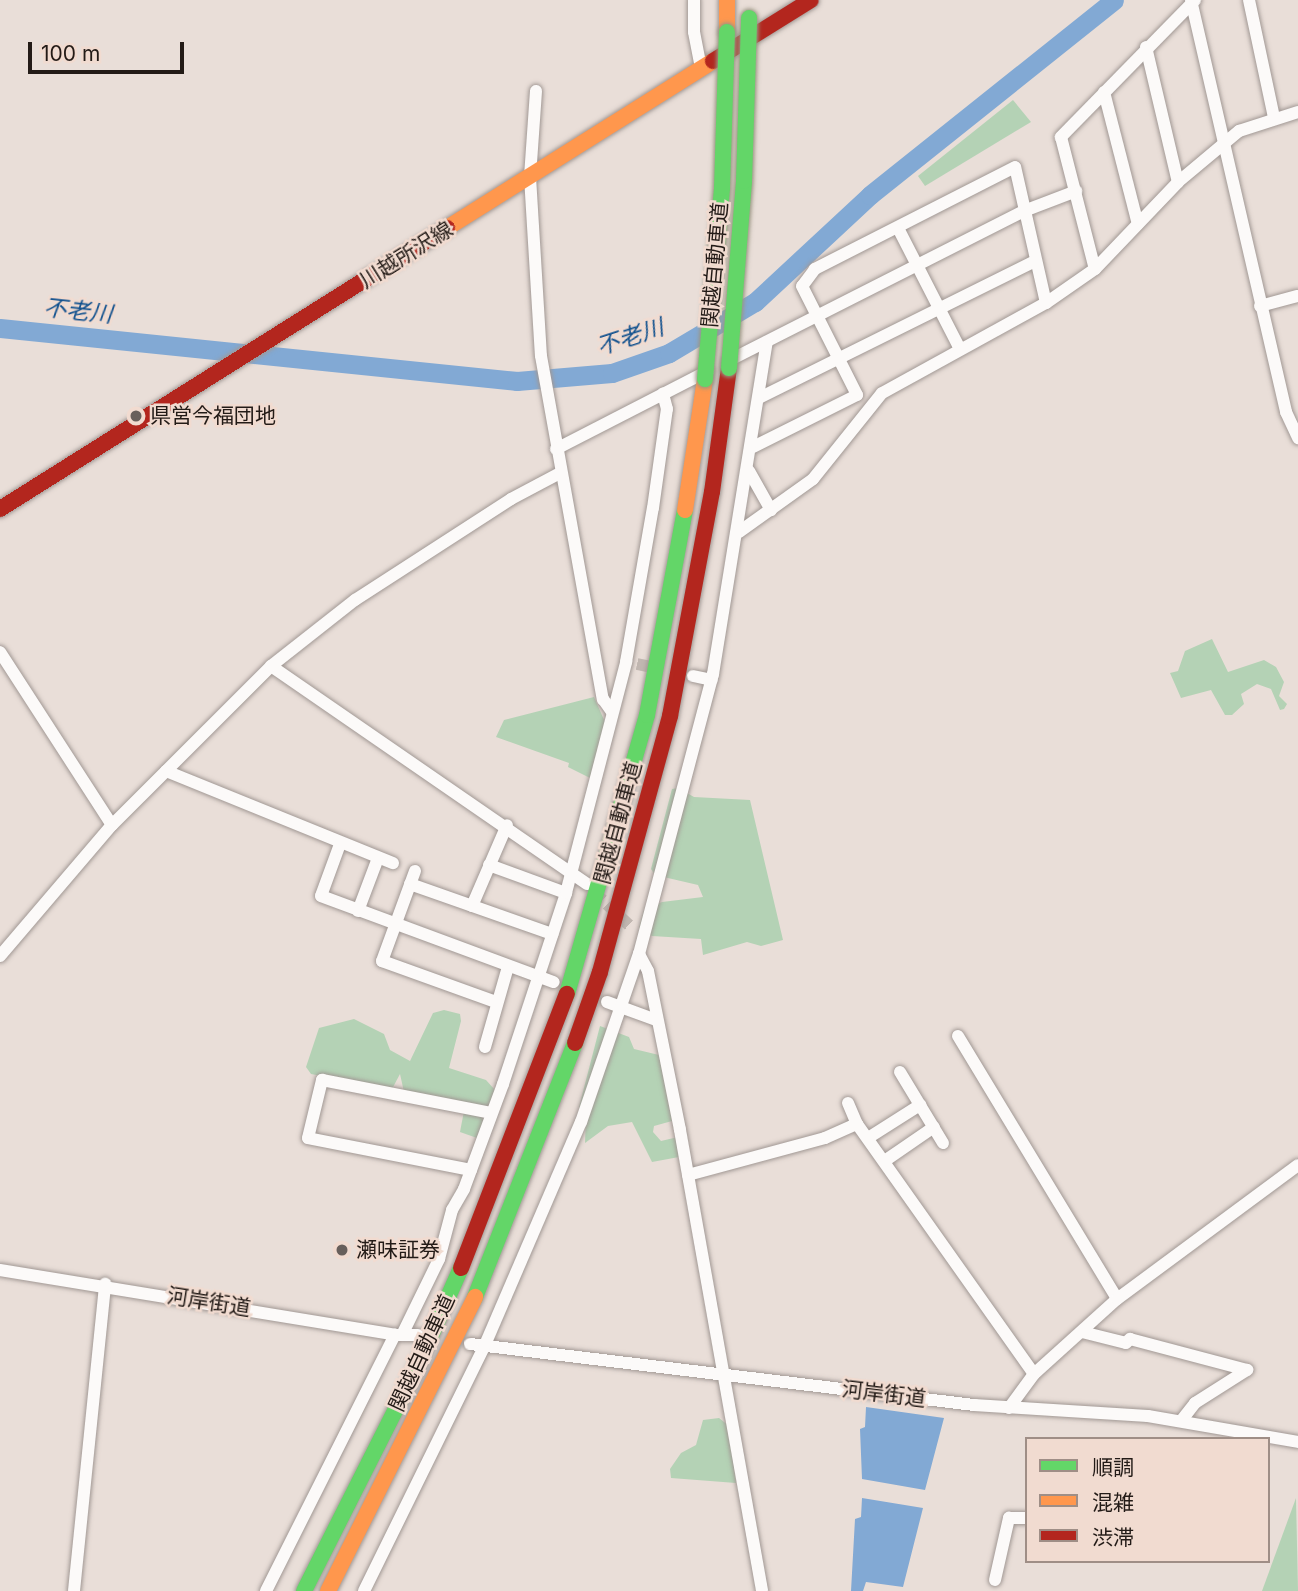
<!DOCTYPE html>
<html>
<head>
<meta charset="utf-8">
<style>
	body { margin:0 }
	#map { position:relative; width:1298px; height:1591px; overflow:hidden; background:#e9ded8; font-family:Inter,"Noto Sans JP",sans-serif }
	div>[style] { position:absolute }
	.green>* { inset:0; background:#b4d2b5 }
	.water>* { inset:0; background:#82a9d4 }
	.river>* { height:19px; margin:-9.5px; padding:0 9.5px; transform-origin:9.5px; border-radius:9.5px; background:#82a9d4 }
	.street-tunnel>* { height:12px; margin-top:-6px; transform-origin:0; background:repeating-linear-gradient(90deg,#c1b7b1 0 12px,transparent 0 18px) }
	.roads { filter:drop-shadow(0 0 2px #a19894) drop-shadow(0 0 2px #a19894) }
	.street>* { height:12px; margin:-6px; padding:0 6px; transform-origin:6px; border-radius:6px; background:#fcfaf9 }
	.fast>* { height:16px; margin:-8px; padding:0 8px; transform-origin:8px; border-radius:8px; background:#63d668 }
	.slow>* { height:16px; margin:-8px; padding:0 8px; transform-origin:8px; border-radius:8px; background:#ff974d }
	.jam>* { height:16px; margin:-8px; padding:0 8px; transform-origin:8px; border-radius:8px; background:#b3261e }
	.bridges { filter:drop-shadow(0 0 2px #9a9583) drop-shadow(0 0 2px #9a9583) }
	.fast-bridge>* { height:16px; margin:-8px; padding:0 8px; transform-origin:8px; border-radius:8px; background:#63d668 }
	.dots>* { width:19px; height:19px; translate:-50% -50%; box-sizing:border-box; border:4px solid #f1dbd0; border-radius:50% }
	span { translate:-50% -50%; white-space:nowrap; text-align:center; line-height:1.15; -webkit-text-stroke:5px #f1dbd0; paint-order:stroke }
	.street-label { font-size:21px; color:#231b17 }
	.poi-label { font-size:21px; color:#231b17 }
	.left { translate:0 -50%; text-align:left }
	.water-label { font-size:23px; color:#11518e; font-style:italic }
	.legend { position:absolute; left:1025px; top:1437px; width:245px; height:126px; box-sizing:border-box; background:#f1dbd0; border:2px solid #9f8e86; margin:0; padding:9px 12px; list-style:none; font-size:21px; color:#231b17 }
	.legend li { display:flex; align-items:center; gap:14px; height:35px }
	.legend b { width:35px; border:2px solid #9f8e86 }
	.scale { position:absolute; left:28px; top:42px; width:156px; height:32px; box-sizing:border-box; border:4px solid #231b17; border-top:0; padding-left:9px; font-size:21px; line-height:24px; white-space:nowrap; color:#231b17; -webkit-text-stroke:5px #f1dbd0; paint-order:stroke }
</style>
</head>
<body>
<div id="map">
	<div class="green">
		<i style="clip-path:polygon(1013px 100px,1031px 122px,925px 186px,918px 176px)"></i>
		<i style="clip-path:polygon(1212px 639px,1228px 672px,1264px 660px,1276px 667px,1284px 682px,1279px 696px,1287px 704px,1284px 709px,1280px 710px,1271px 689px,1257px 684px,1241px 694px,1244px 704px,1232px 715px,1225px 715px,1211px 690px,1181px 698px,1170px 673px,1178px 671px,1185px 651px)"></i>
		<i style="clip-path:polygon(594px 697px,605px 722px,590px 778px,568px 767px,569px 763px,496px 737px,504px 720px)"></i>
		<i style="clip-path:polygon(678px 788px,694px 797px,750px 800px,783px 940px,761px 946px,747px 942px,703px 955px,701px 939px,652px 936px,639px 928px,644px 910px,662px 902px,703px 897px,698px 885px,655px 875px,651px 869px,672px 789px)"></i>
		<i style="clip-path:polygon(444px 1010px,460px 1014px,461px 1021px,449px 1068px,486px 1080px,495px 1090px,489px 1108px,404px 1092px,400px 1074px,392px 1089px,311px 1074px,306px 1067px,319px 1028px,354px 1019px,384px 1034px,390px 1050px,410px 1061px,433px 1013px)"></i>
		<i style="clip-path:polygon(600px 1026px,629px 1037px,634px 1049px,659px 1055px,672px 1121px,654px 1126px,653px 1132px,661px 1141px,678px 1137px,679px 1157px,652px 1162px,632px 1122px,608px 1126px,585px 1143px,586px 1115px,579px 1107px)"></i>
		<i style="clip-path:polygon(464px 1111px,488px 1116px,477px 1138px,460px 1132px)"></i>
		<i style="clip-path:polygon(719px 1418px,729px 1426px,736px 1483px,671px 1478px,670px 1469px,681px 1453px,696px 1445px,703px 1420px)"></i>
		<i style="clip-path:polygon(1296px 1498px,1298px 1591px,1262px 1591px)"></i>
	</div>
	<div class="water">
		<i style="clip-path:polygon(866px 1407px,944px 1418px,925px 1490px,862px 1479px,860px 1429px,865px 1427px)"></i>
		<i style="clip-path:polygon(862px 1498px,923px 1508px,903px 1587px,866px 1582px,863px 1591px,851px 1591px,855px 1519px,861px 1517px)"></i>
	</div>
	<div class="river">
		<i style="left:0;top:328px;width:520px;rotate:5.85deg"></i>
		<i style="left:517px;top:381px;width:95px;rotate:-4.8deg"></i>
		<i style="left:612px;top:373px;width:60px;rotate:-19.3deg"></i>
		<i style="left:669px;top:353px;width:100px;rotate:-30.7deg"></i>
		<i style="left:755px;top:302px;width:157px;rotate:-42.9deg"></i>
		<i style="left:870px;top:195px;width:312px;rotate:-38.6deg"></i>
	</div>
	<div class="street-tunnel">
		<i style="left:637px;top:664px;width:24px;rotate:12deg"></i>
		<i style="left:594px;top:892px;width:50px;rotate:43.4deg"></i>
	</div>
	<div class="roads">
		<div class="street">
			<i style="left:694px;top:0;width:32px;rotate:90deg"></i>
			<i style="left:694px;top:32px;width:37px;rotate:79deg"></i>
			<i style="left:1191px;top:0;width:423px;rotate:77deg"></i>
			<i style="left:1286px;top:412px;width:29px;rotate:65deg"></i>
			<i style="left:1195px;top:0;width:192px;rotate:134.4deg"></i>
			<i style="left:1061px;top:137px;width:136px;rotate:75.6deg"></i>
			<i style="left:1095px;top:269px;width:120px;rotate:-46.3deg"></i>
			<i style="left:1178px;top:182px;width:80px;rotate:-39.9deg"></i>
			<i style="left:1239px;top:131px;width:62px;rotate:-17.9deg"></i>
			<i style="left:1249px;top:0;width:121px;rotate:78deg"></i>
			<i style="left:1146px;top:47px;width:139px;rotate:76.7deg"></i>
			<i style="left:536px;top:91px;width:86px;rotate:94deg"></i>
			<i style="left:530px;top:177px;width:179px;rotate:86.5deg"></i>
			<i style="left:541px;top:356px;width:349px;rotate:79.8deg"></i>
			<i style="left:603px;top:699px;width:16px;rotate:55deg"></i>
			<i style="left:1104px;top:92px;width:136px;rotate:75.6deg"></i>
			<i style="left:898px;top:228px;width:136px;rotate:62.9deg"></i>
			<i style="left:1046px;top:303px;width:60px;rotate:-34.8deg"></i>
			<i style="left:1260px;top:306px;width:39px;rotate:-15deg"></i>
			<i style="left:728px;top:361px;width:332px;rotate:-26.9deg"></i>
			<i style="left:1024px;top:211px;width:56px;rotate:-21deg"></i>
			<i style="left:759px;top:398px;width:308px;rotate:-26.4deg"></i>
			<i style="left:556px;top:449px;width:171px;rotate:-27.2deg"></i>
			<i style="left:749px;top:471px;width:45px;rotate:60.6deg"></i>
			<i style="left:739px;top:532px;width:91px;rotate:-35.6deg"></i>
			<i style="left:813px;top:479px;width:110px;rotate:-51.3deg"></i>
			<i style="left:882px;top:393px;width:187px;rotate:-28.8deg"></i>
			<i style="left:1046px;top:303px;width:139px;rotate:-102.8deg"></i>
			<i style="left:1015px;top:167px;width:225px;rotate:153deg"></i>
			<i style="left:815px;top:269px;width:21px;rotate:127deg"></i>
			<i style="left:802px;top:286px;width:122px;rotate:63.2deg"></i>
			<i style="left:857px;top:395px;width:116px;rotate:153.4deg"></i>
			<i style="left:0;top:652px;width:206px;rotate:57.1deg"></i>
			<i style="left:271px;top:666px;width:384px;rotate:34.6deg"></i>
			<i style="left:693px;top:676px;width:19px;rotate:12deg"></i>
			<i style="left:166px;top:771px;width:245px;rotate:22.1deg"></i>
			<i style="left:340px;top:844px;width:55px;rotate:110.1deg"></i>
			<i style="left:321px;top:896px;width:248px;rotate:20.3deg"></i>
			<i style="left:489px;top:865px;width:82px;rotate:20deg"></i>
			<i style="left:415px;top:871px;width:96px;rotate:110.1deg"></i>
			<i style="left:382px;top:961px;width:121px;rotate:19.8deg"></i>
			<i style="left:410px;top:884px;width:151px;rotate:19.4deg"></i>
			<i style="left:472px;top:906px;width:88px;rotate:-66.6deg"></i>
			<i style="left:358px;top:911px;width:57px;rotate:-69.3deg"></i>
			<i style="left:639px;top:954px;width:19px;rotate:62deg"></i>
			<i style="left:648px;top:971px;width:162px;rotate:78.6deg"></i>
			<i style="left:680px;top:1130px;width:468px;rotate:79.9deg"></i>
			<i style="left:0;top:956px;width:172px;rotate:-49.5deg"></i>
			<i style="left:112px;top:825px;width:225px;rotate:-45deg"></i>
			<i style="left:271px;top:666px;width:107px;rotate:-38.2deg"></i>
			<i style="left:355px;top:600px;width:186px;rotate:-32.9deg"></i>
			<i style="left:511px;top:499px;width:55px;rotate:-28deg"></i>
			<i style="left:607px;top:1002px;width:52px;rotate:20.2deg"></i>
			<i style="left:958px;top:1036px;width:307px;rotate:58.8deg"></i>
			<i style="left:485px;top:1047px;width:83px;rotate:-74deg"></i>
			<i style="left:900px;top:1072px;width:83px;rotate:58.8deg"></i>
			<i style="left:848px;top:1103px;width:23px;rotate:67deg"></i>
			<i style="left:857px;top:1124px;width:306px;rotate:54.7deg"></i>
			<i style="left:868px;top:1138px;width:62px;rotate:-32.4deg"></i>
			<i style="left:886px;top:1160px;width:58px;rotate:-34.5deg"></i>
			<i style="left:471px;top:1170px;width:166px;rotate:-168.9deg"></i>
			<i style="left:308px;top:1138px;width:60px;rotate:-76.4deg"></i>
			<i style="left:322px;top:1080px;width:172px;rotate:11deg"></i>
			<i style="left:688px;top:1175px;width:142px;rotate:-15.1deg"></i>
			<i style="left:825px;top:1138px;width:35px;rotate:-24deg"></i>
			<i style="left:0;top:1270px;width:400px;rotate:9.3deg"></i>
			<i style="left:395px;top:1335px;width:23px"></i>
			<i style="left:1082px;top:1332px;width:45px;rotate:14deg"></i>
			<i style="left:1126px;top:1343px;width:6px;rotate:-45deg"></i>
			<i style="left:1130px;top:1339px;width:121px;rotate:14.8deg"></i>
			<i style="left:402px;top:1335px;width:85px;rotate:-64deg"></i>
			<i style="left:439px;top:1259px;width:51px;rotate:-75.1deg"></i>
			<i style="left:452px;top:1210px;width:24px;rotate:-60deg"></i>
			<i style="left:464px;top:1189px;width:112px;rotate:-69.6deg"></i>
			<i style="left:503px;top:1084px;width:201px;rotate:-71.7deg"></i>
			<i style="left:566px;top:893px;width:239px;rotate:-75.4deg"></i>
			<i style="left:626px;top:662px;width:156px;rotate:-80.1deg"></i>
			<i style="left:653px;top:508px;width:100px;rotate:-82deg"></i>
			<i style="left:667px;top:409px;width:16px;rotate:-105deg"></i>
			<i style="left:470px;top:1344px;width:508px;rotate:6.9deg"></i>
			<i style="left:974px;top:1405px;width:174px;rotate:3.6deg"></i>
			<i style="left:1148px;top:1416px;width:152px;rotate:9.8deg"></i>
			<i style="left:1009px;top:1408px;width:42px;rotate:-53.7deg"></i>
			<i style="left:1034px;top:1374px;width:112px;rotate:-42.1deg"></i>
			<i style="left:1117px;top:1299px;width:225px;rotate:-36.5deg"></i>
			<i style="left:1181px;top:1421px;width:23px;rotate:-52deg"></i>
			<i style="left:1195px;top:1403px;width:62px;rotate:-32.4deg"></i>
			<i style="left:995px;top:1580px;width:64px;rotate:-77.3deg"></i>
			<i style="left:1009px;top:1518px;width:18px"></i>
			<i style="left:74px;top:1591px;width:309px;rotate:-84.2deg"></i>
			<i style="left:266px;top:1591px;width:287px;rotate:-63.3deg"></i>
			<i style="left:364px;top:1591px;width:272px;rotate:-63.8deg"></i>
			<i style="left:484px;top:1347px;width:245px;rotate:-66.7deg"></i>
			<i style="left:581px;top:1122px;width:178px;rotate:-71deg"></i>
			<i style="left:639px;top:954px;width:290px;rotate:-75.2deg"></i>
			<i style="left:713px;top:674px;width:336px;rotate:-80.8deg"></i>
		</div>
		<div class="fast">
			<i style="left:567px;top:994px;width:290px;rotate:-74deg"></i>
			<i style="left:647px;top:715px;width:208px;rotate:-79.5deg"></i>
			<i style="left:475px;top:1297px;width:273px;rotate:-68.5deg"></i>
			<i style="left:304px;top:1591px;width:253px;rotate:-63.2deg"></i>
			<i style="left:418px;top:1365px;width:106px;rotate:-66.1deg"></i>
		</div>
		<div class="slow">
			<i style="left:727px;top:0;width:32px;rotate:90deg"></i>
			<i style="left:447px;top:228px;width:314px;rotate:-32.1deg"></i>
			<i style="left:685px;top:510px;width:133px;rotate:-81.3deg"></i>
			<i style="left:328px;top:1591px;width:329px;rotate:-63.4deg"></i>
		</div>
		<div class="jam">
			<i style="left:713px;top:61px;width:115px;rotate:-31.9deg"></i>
			<i style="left:0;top:509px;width:528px;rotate:-32.15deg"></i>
			<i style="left:575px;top:1043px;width:75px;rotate:-70.6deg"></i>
			<i style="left:600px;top:972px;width:265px;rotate:-74.7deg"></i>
			<i style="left:670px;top:716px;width:228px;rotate:-79.4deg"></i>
			<i style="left:712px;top:492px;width:125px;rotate:-82.2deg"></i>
			<i style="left:461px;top:1268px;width:294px;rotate:-68.9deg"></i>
		</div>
	</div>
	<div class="bridges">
		<div class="fast-bridge">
			<i style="left:729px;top:368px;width:188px;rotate:-85.4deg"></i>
			<i style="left:744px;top:181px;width:163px;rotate:-88.2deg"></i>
			<i style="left:705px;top:379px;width:192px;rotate:-84.9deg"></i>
			<i style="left:722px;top:188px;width:156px;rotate:-88.2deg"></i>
		</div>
	</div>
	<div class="dots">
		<i style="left:136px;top:416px;background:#685f5b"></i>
		<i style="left:342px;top:1250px;background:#685f5b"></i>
	</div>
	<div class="street-label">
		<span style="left:406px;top:255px;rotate:-32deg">川越所沢線</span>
		<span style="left:715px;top:265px;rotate:-85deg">関越自動車道</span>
		<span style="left:618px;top:823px;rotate:-75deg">関越自動車道</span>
		<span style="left:209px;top:1302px;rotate:9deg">河岸街道</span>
		<span style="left:422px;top:1353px;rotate:-65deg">関越自動車道</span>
		<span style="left:884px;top:1394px;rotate:7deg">河岸街道</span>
	</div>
	<div class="poi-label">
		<span class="left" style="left:150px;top:416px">県営今福団地</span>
		<span class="left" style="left:356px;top:1250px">瀬味証券</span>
	</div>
	<div class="water-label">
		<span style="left:78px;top:311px;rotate:6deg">不老川</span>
		<span style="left:630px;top:337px;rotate:-18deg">不老川</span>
	</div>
	<ul class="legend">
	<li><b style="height:9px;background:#63d668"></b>順調</li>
	<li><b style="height:9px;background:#ff974d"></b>混雑</li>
	<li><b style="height:9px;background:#b3261e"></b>渋滞</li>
	</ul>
	<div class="scale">100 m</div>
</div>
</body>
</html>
